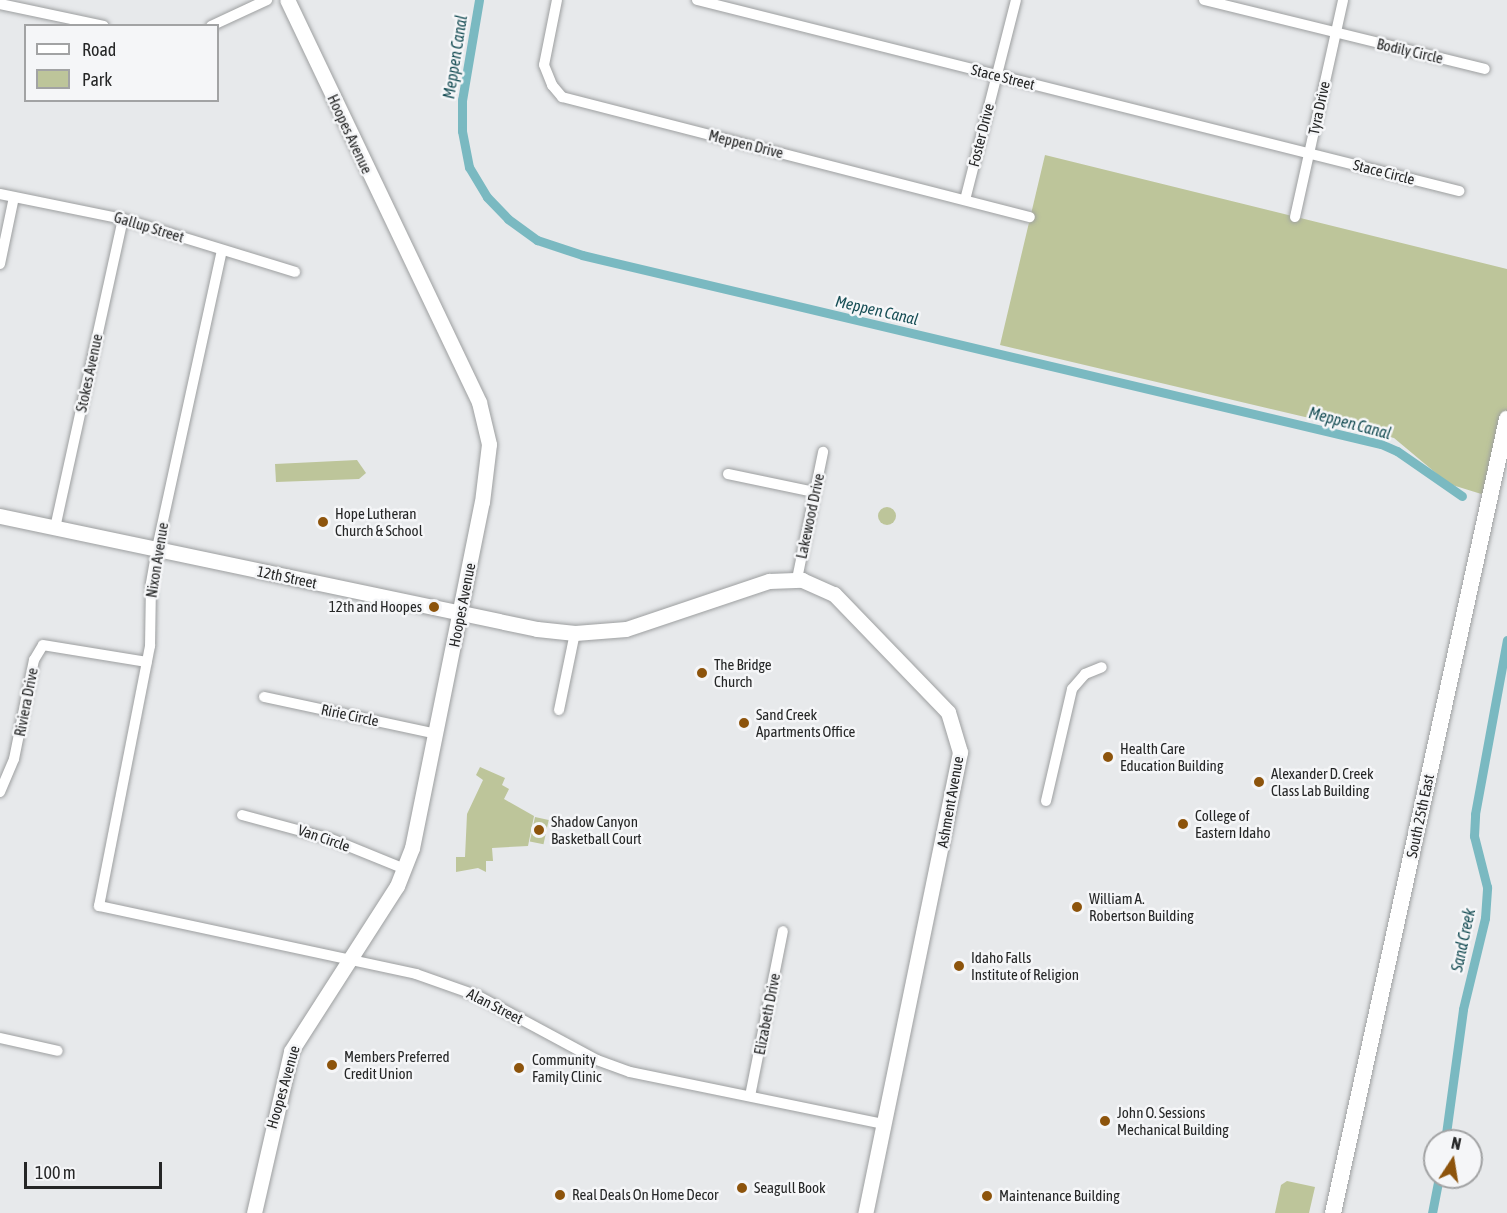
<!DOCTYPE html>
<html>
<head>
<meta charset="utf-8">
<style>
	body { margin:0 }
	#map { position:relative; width:1507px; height:1213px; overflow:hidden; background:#e7e9eb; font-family:"Asap Condensed",sans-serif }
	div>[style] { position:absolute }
	.green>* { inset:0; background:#bdc59a; transform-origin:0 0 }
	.round { border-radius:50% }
	.canal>* { height:9px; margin:-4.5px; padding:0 4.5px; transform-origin:4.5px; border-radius:4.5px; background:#7ab9c1 }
	.roads { filter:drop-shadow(0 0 2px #9d9fa0) drop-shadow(0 0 2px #9d9fa0) }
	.street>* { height:10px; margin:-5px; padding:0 5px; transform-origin:5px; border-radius:5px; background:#fff }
	.secondary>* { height:15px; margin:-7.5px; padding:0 7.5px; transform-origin:7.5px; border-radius:7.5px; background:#fff }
	.primary>* { height:16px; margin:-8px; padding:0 8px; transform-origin:8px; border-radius:8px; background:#fff }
	.dots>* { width:16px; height:16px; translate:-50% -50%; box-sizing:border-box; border:3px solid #f5f6f8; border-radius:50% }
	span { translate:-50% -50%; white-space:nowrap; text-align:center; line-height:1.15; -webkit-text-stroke:5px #f5f6f8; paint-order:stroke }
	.street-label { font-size:15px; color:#252626 }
	.poi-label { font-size:15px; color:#252626 }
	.left { translate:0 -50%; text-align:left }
	.right { translate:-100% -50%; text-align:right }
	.water-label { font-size:16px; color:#174e55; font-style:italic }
	.legend { position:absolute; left:24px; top:24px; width:195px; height:78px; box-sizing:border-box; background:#f5f6f8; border:2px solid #a2a3a4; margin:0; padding:8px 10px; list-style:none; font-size:18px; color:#252626 }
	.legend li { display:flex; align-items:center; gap:12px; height:30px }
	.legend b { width:30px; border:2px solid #a2a3a4 }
	.north { position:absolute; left:1423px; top:1129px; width:60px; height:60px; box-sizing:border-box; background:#f5f6f8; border:2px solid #a2a3a4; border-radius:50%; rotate:12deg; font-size:16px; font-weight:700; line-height:24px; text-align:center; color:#252626 }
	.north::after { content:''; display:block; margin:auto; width:21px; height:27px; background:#8d540c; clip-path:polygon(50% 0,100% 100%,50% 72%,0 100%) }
	.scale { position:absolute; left:24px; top:1162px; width:138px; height:27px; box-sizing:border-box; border:3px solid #252626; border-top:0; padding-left:8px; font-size:18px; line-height:21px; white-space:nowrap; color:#252626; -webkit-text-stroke:4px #f5f6f8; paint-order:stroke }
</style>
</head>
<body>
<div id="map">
	<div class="green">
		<i style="clip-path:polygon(1045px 155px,1507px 269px,1507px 419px,1491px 497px,1449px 484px,1394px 438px,1000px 345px)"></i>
		<i style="clip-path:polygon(357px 460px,366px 473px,359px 479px,276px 482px,275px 464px)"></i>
		<i class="round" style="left:878px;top:507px;width:18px;height:18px"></i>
		<i style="clip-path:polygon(480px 767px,505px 778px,502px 785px,509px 789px,504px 799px,534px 816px,528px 846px,492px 848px,493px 861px,486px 861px,486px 872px,478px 868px,456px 872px,456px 857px,465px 857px,467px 814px,483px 780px,476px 775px)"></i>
		<i style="left:535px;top:817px;width:14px;height:25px;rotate:12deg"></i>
		<i style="clip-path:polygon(1287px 1181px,1315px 1187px,1309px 1213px,1275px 1213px,1281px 1185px)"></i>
	</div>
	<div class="canal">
		<i style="left:479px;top:0;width:101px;rotate:99.6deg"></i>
		<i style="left:462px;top:100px;width:31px;rotate:90deg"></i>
		<i style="left:462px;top:131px;width:37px;rotate:79deg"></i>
		<i style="left:469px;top:167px;width:35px;rotate:59deg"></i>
		<i style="left:487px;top:197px;width:30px;rotate:46deg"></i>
		<i style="left:508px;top:219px;width:36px;rotate:36deg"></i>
		<i style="left:537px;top:240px;width:47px;rotate:18.4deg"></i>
		<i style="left:582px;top:255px;width:821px;rotate:13.31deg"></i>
		<i style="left:1381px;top:444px;width:17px;rotate:24deg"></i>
		<i style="left:1397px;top:451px;width:79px;rotate:34.7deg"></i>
		<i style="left:1445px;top:1141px;width:133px;rotate:-82.2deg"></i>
		<i style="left:1463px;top:1009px;width:94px;rotate:-76.4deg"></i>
		<i style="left:1485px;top:918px;width:31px;rotate:-86deg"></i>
		<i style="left:1487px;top:887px;width:53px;rotate:-104.3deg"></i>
		<i style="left:1474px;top:836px;width:22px;rotate:-87deg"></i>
		<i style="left:1475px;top:814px;width:177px;rotate:-79.6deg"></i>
		<i style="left:1432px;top:1213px;width:37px;rotate:-79deg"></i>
	</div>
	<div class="roads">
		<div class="street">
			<i style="left:557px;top:0;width:66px;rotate:101.3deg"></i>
			<i style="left:544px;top:65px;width:22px;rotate:68deg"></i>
			<i style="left:552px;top:85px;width:16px;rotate:50deg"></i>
			<i style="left:562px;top:97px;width:483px;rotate:14.4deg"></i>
			<i style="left:697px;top:0;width:786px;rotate:14.07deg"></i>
			<i style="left:1204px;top:0;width:289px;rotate:13.8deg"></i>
			<i style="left:0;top:4px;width:106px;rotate:11.9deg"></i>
			<i style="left:211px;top:26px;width:62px;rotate:-24.9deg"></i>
			<i style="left:0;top:194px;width:126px;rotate:11.5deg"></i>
			<i style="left:123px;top:219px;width:180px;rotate:17.1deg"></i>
			<i style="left:965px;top:200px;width:206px;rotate:-75.7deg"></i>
			<i style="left:1295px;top:217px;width:222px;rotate:-77.5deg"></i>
			<i style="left:222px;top:250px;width:306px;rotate:102.3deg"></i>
			<i style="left:157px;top:549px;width:36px;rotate:100deg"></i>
			<i style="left:151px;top:584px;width:62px;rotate:90.9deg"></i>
			<i style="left:150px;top:646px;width:265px;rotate:101.1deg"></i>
			<i style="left:99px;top:906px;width:324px;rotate:12.1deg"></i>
			<i style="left:416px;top:974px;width:66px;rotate:19.5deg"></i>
			<i style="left:478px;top:996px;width:135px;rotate:28.3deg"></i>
			<i style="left:597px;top:1060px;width:35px;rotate:20deg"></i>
			<i style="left:630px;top:1072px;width:258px;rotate:11.6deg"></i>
			<i style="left:0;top:264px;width:68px;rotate:-78.2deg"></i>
			<i style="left:728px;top:474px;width:88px;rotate:11.8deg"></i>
			<i style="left:55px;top:528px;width:316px;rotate:-77.6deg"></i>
			<i style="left:797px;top:579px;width:130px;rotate:-78.4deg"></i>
			<i style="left:264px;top:697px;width:176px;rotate:12.1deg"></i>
			<i style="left:559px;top:710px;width:79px;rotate:-78.3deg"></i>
			<i style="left:0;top:792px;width:36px;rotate:-67deg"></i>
			<i style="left:14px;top:759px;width:101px;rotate:-78.6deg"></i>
			<i style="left:34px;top:660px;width:17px;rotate:-59deg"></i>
			<i style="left:43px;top:645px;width:105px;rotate:9.3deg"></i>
			<i style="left:1046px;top:801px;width:115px;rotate:-76.9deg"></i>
			<i style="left:1072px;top:689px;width:20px;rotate:-49deg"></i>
			<i style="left:1085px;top:674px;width:18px;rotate:-22deg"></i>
			<i style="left:242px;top:815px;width:92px;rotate:15.1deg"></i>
			<i style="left:331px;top:839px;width:80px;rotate:22.1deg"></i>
			<i style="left:0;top:1038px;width:59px;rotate:12.6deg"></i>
			<i style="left:750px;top:1096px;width:168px;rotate:-78.7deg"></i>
		</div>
		<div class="secondary">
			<i style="left:0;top:516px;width:549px;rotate:11.88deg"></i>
			<i style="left:537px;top:629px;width:38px;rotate:6deg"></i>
			<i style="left:575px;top:633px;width:51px;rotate:-4.5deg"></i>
			<i style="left:626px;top:629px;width:151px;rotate:-18.6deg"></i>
			<i style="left:769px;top:581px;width:33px;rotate:-2deg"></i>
			<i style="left:802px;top:580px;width:35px;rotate:24deg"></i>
			<i style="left:834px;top:594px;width:164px;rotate:46deg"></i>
			<i style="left:948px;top:712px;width:42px;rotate:73.3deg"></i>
			<i style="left:960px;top:752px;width:471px;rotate:101.6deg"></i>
			<i style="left:254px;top:1213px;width:166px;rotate:-77.1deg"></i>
			<i style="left:291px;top:1051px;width:196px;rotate:-57.3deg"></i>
			<i style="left:397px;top:886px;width:41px;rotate:-68.5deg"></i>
			<i style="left:412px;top:848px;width:353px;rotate:-78.6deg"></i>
			<i style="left:482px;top:502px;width:58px;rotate:-83.1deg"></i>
			<i style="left:489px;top:444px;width:43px;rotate:-103.4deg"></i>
			<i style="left:479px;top:402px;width:445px;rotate:-115.5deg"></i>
		</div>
		<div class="primary">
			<i style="left:1333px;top:1213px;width:813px;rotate:-77.64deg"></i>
		</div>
	</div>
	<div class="dots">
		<i style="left:323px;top:522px;background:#8d540c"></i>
		<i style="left:434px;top:607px;background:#8d540c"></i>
		<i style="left:702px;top:673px;background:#8d540c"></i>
		<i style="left:744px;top:723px;background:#8d540c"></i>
		<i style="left:1108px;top:757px;background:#8d540c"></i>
		<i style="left:1259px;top:782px;background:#8d540c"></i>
		<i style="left:1183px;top:824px;background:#8d540c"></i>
		<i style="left:539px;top:830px;background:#8d540c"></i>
		<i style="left:1077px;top:907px;background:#8d540c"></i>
		<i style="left:959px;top:966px;background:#8d540c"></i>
		<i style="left:332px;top:1065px;background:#8d540c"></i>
		<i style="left:519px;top:1068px;background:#8d540c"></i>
		<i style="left:1105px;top:1121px;background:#8d540c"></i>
		<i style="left:742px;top:1188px;background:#8d540c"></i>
		<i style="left:560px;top:1195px;background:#8d540c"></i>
		<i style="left:987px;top:1196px;background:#8d540c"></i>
	</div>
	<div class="street-label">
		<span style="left:1410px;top:51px;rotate:13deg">Bodily Circle</span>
		<span style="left:1003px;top:77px;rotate:14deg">Stace Street</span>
		<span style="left:1319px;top:108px;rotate:-78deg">Tyra Drive</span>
		<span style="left:350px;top:134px;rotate:65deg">Hoopes Avenue</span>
		<span style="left:981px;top:135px;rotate:-76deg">Foster Drive</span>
		<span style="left:746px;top:144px;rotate:14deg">Meppen Drive</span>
		<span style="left:1384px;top:172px;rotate:14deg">Stace Circle</span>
		<span style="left:149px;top:227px;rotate:17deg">Gallup Street</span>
		<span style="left:89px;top:373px;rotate:-78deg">Stokes Avenue</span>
		<span style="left:810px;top:516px;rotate:-78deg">Lakewood Drive</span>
		<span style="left:157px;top:560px;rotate:-81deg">Nixon Avenue</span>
		<span style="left:287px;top:577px;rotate:12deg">12th Street</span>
		<span style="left:462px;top:605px;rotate:-79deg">Hoopes Avenue</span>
		<span style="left:26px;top:702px;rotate:-79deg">Riviera Drive</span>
		<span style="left:350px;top:715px;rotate:12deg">Ririe Circle</span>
		<span style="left:950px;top:802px;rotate:-80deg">Ashment Avenue</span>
		<span style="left:1420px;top:816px;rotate:-78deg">South 25th East</span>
		<span style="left:324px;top:838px;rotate:19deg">Van Circle</span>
		<span style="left:495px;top:1006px;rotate:27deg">Alan Street</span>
		<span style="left:767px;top:1014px;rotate:-79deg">Elizabeth Drive</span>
		<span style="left:283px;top:1087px;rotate:-74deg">Hoopes Avenue</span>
	</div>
	<div class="poi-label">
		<span class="left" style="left:335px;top:522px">Hope Lutheran<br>Church &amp; School</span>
		<span class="right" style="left:422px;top:607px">12th and Hoopes</span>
		<span class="left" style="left:714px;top:673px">The Bridge<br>Church</span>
		<span class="left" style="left:756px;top:723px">Sand Creek<br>Apartments Office</span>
		<span class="left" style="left:1120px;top:757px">Health Care<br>Education Building</span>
		<span class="left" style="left:1271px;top:782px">Alexander D. Creek<br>Class Lab Building</span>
		<span class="left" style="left:1195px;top:824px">College of<br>Eastern Idaho</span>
		<span class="left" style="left:551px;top:830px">Shadow Canyon<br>Basketball Court</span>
		<span class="left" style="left:1089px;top:907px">William A.<br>Robertson Building</span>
		<span class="left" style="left:971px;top:966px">Idaho Falls<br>Institute of Religion</span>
		<span class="left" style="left:344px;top:1065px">Members Preferred<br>Credit Union</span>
		<span class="left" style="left:532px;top:1068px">Community<br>Family Clinic</span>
		<span class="left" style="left:1117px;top:1121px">John O. Sessions<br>Mechanical Building</span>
		<span class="left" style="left:754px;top:1188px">Seagull Book</span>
		<span class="left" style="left:572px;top:1195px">Real Deals On Home Decor</span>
		<span class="left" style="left:999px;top:1196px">Maintenance Building</span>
	</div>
	<div class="water-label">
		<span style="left:455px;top:57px;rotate:-81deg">Meppen Canal</span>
		<span style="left:877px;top:310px;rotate:13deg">Meppen Canal</span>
		<span style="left:1350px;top:423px;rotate:15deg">Meppen Canal</span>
		<span style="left:1463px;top:940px;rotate:-78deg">Sand Creek</span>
	</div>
	<ul class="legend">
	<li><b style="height:8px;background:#fff"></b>Road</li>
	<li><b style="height:16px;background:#bdc59a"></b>Park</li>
	</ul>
	<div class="north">N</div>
	<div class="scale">100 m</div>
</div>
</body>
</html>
